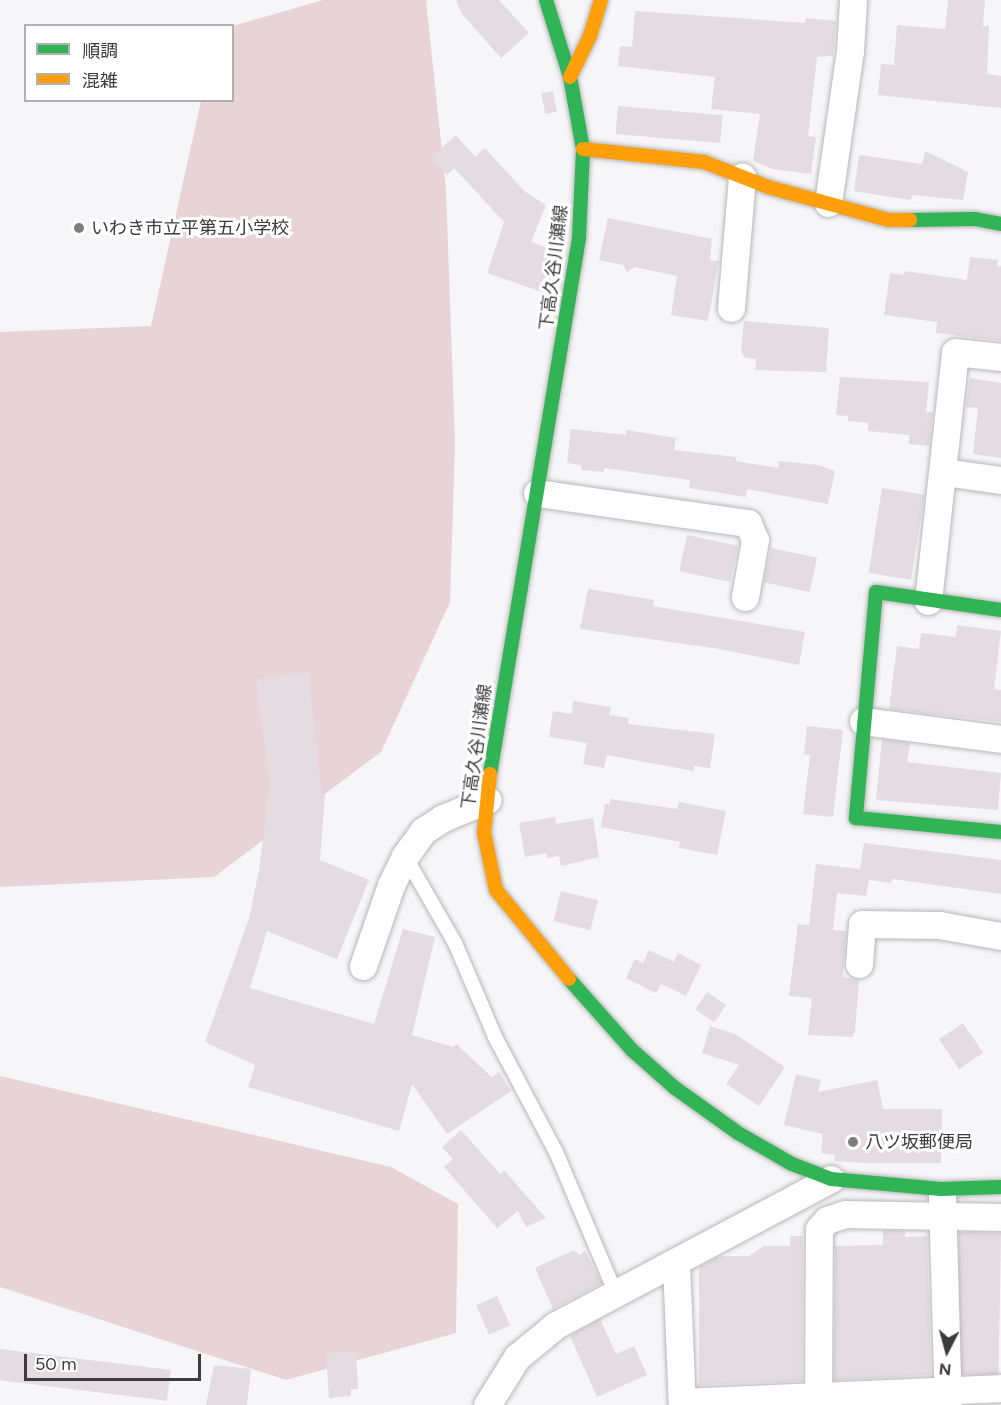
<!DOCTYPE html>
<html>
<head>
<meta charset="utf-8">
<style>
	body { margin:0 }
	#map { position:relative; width:1001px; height:1405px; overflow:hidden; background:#f6f5f7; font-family:Figtree,"Noto Sans JP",sans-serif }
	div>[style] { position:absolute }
	.green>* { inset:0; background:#e8d4d7 }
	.building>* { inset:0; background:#e4dce1; transform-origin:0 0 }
	.roads { filter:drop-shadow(0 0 2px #b8b7b9) drop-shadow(0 0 2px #b8b7b9) }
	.lane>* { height:14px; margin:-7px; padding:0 7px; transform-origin:7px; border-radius:7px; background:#fefefe }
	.street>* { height:27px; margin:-13.5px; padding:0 13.5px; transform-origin:13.5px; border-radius:13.5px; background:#fefefe }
	.fast>* { height:14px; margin:-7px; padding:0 7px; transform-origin:7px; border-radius:7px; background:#30b455 }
	.slow>* { height:14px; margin:-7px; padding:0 7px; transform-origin:7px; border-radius:7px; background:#ff9f0a }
	.dots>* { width:16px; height:16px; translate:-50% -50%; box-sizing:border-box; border:3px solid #fff; border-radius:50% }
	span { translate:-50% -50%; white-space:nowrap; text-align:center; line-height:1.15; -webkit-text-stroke:6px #fff; paint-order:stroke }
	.poi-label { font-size:18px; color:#3c3b3d }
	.left { translate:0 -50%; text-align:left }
	.street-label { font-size:18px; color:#3c3b3d }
	.legend { position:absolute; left:24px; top:24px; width:210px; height:78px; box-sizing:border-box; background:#fff; border:2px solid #b1b1b1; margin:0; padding:8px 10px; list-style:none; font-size:18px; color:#3c3b3d }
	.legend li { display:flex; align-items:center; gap:12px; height:30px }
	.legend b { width:30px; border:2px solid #b1b1b1 }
	.north { position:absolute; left:917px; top:1321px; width:60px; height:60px; -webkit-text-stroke:4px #fff; paint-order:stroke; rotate:186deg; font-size:16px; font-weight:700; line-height:24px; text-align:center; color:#3c3b3d }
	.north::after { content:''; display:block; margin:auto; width:21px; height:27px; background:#3c3b3d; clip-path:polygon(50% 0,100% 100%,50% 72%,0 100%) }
	.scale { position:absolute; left:24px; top:1354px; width:177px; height:27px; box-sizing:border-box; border:3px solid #3c3b3d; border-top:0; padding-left:8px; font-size:18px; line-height:21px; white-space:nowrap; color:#3c3b3d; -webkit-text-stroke:4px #fff; paint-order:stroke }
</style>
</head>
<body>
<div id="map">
	<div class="green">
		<i style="clip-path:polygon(323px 0,426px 0,446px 189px,455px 443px,450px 602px,381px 752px,214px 877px,0 887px,0 332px,151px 326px,201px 101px,232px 100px,233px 26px)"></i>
		<i style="clip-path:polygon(0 1076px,391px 1167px,458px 1204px,456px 1333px,286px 1380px,0 1287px)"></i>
	</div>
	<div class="building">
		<i style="clip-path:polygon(456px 0,499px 0,529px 33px,501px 58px,462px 14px)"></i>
		<i style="clip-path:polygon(948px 0,985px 0,983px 26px,989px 26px,987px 74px,1001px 76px,1001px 108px,878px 95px,881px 64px,894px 65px,897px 25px,945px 29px)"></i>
		<i style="clip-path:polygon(635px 11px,805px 23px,806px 18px,836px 21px,833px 56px,817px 57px,808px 136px,816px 137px,811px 174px,773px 169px,753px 161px,760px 114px,711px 109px,715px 77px,618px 66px,620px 46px,632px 47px)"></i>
		<i style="left:553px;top:91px;width:21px;height:12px;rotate:79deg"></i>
		<i style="left:618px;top:106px;width:105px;height:28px;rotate:5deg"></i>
		<i style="clip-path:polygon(456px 135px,475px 157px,485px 148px,524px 191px,546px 205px,531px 242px,553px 250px,552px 255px,557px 256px,550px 295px,487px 273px,504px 222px,454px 168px,447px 175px,431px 157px)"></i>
		<i style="clip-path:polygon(925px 151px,968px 172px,963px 200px,912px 195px,911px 200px,854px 191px,859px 155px,922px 164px)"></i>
		<i style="clip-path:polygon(608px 218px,712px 239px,710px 260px,719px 261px,708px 321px,671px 315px,677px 276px,635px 267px,627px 272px,623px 265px,599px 260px)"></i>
		<i style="clip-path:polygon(970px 257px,998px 260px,997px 266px,1001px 266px,1001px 341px,936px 333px,937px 322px,884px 315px,890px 273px,904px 275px,905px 271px,967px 280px)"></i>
		<i style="clip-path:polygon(744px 321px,829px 328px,826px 372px,755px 370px,756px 359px,745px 358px,741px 352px)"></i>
		<i style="clip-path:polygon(840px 377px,929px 382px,926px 412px,933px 412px,929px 446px,909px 444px,909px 435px,868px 431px,868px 423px,848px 421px,848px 416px,836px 415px)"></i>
		<i style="clip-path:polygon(970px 378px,1001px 383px,1001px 458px,973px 454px,978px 408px,966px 407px)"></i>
		<i style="clip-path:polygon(571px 429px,626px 435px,626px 430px,676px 438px,674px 450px,736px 457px,736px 461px,778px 468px,779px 461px,818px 465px,835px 471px,828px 504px,747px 489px,746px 497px,689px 488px,690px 480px,604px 468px,604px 472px,581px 470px,581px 465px,567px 463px)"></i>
		<i style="left:882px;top:488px;width:43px;height:86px;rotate:9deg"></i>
		<i style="left:687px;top:535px;width:52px;height:37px;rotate:12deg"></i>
		<i style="left:771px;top:548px;width:47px;height:35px;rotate:12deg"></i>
		<i style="clip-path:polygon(588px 589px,654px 600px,653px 606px,805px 632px,799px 665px,720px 649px,580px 629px)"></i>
		<i style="clip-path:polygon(957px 625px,1001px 631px,994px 689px,1001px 690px,1001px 722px,889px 709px,897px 646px,919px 649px,921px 633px,956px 637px)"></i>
		<i style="clip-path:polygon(308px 672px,322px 793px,325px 794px,320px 860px,369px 880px,337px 959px,267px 931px,250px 988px,374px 1024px,403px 929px,435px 937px,412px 1035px,453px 1047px,456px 1044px,492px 1077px,499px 1072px,511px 1091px,447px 1134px,412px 1084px,399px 1131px,248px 1087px,255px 1065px,205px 1042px,249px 918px,259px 870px,270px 785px,256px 680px)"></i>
		<i style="clip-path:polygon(573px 701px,611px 707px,609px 715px,629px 718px,628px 724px,715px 734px,710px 768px,694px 766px,694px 771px,607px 755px,604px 768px,583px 764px,587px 743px,549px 737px,553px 711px,572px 714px)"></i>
		<i style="clip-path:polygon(807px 726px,843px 730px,833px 817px,803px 814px,810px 755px,804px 754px)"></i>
		<i style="clip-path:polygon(882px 739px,910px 743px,907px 762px,1001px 773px,998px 810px,876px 800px)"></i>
		<i style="clip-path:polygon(610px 799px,677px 809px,679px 802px,726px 811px,717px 855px,679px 848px,680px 842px,601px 827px,605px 804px,610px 804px)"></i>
		<i style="clip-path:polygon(555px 817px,556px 824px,593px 818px,599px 857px,561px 866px,559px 856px,547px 858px,547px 853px,525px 857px,519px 823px)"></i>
		<i style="clip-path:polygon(864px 843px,1001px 860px,1001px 894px,892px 879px,891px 883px,869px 880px,866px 896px,837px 893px,833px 930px,846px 931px,843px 977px,859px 980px,855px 1031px,852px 1037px,808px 1035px,812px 998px,789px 996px,798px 924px,809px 925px,816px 864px,860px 869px)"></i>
		<i style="left:561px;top:891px;width:38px;height:31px;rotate:14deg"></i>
		<i style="clip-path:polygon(649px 950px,674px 962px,678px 953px,701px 965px,686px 996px,661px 984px,656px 993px,626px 978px,635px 959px,643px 963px)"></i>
		<i style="left:707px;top:992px;width:23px;height:21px;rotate:34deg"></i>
		<i style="left:963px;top:1023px;width:36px;height:29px;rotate:56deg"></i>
		<i style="clip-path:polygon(710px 1026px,735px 1034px,785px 1067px,759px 1106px,726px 1084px,739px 1065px,702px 1053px)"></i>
		<i style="clip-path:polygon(796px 1074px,821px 1080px,818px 1092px,877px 1080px,883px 1109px,942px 1109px,941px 1163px,863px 1163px,835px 1161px,835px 1155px,821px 1153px,823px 1134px,784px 1125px)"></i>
		<i style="clip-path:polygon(461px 1130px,500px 1174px,505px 1171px,546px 1218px,526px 1227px,518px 1211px,497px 1228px,444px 1167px,453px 1159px,442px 1147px)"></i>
		<i style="clip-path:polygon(883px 1230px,905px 1231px,905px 1237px,927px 1236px,931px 1375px,834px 1380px,835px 1246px,883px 1245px)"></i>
		<i style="left:959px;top:1232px;width:42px;height:142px;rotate:1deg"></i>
		<i style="clip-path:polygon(790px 1236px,803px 1236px,802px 1381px,699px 1385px,699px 1267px,720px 1256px,749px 1256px,764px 1246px,790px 1246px)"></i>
		<i style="clip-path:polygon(574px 1250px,579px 1255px,585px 1251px,602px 1283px,553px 1309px,535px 1268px)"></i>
		<i style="left:497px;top:1296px;width:32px;height:23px;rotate:66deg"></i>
		<i style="clip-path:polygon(600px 1319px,616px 1354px,634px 1346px,647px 1375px,597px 1397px,570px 1336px)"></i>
		<i style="left:0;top:1349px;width:172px;height:31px;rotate:7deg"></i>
		<i style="clip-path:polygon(356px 1351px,358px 1389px,351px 1389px,351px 1396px,329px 1398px,326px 1353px)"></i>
		<i style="clip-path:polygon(214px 1365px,251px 1369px,247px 1405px,206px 1405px)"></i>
	</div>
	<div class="roads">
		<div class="lane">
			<i style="left:405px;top:856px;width:100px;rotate:60.1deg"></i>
			<i style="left:455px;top:943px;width:102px;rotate:66.9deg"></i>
			<i style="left:495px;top:1037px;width:130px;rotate:62.1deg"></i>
			<i style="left:556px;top:1152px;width:154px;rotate:67.1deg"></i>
		</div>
		<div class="street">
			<i style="left:828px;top:203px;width:154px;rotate:-81.8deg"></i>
			<i style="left:850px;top:51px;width:51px;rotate:-86.6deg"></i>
			<i style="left:731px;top:308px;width:132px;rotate:-85.2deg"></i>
			<i style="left:944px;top:472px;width:58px;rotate:8deg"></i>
			<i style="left:537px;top:493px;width:213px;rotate:8.1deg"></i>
			<i style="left:748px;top:523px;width:18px;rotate:68deg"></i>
			<i style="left:755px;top:540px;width:58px;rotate:100deg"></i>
			<i style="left:928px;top:601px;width:250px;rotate:-83.8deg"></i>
			<i style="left:955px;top:352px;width:46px;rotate:6.2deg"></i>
			<i style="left:863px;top:721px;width:139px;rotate:7.4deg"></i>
			<i style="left:859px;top:964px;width:40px;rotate:-85.7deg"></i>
			<i style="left:862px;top:924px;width:77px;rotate:0.7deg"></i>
			<i style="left:939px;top:925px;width:63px;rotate:10.1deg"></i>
			<i style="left:363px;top:966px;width:86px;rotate:-70.9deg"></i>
			<i style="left:391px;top:885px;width:32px;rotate:-64deg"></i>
			<i style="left:405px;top:856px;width:31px;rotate:-54deg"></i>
			<i style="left:423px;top:831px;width:24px;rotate:-33deg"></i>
			<i style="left:443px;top:818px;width:48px;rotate:-22.2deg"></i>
			<i style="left:942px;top:1196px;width:209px;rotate:88.4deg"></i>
			<i style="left:676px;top:1264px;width:141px;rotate:87.6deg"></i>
			<i style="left:682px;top:1402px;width:319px;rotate:-2.5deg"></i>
			<i style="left:487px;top:1405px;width:57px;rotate:-58deg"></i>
			<i style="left:517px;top:1357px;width:50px;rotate:-39.4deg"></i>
			<i style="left:556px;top:1325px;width:311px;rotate:-28deg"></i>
			<i style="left:818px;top:1405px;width:176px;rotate:-89.7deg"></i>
			<i style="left:819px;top:1229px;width:12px;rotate:-48deg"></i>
			<i style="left:827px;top:1220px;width:19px;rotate:-18deg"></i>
			<i style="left:845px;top:1214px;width:156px;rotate:1.1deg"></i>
		</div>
		<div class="fast">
			<i style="left:910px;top:220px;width:65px;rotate:-0.9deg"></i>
			<i style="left:975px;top:219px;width:26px;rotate:11deg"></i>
			<i style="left:1001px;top:610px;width:126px;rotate:-171.8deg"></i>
			<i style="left:876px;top:592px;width:227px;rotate:95.1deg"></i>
			<i style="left:856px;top:818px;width:146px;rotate:5.5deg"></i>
			<i style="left:490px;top:774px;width:543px;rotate:-80.57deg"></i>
			<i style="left:579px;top:238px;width:89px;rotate:-87.4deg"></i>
			<i style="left:583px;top:149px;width:73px;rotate:-100.2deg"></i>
			<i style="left:570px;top:77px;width:81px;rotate:-107.3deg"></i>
			<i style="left:569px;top:979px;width:95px;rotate:48.4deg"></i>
			<i style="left:632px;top:1050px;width:57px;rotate:41.5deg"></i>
			<i style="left:675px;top:1088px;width:77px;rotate:35.5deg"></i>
			<i style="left:738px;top:1133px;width:62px;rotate:29.9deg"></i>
			<i style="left:792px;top:1164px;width:42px;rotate:21deg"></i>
			<i style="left:831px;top:1179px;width:110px;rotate:5.2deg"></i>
			<i style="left:941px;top:1189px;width:60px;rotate:-1.9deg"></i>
		</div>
		<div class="slow">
			<i style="left:570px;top:77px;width:46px;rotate:-64deg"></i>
			<i style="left:590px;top:36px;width:38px;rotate:-73deg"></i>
			<i style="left:583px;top:149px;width:122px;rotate:6.1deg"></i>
			<i style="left:704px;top:162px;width:69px;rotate:21.3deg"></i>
			<i style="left:768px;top:187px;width:125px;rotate:15.3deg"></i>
			<i style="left:889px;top:220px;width:21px"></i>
			<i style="left:490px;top:774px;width:59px;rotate:95.8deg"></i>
			<i style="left:484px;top:833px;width:58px;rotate:78.1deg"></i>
			<i style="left:496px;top:890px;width:115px;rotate:50.6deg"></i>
		</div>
	</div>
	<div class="dots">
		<i style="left:79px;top:228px;background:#7d7c7e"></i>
		<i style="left:853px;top:1142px;background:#7d7c7e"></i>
	</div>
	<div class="poi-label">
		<span class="left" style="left:91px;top:228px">いわき市立平第五小学校</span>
		<span class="left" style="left:865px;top:1142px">八ツ坂郵便局</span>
	</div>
	<div class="street-label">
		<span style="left:554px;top:268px;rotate:-83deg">下高久谷川瀬線</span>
		<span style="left:477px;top:747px;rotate:-82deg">下高久谷川瀬線</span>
	</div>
	<ul class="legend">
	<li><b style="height:8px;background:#30b455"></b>順調</li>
	<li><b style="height:8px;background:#ff9f0a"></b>混雑</li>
	</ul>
	<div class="north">N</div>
	<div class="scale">50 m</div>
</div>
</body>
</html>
